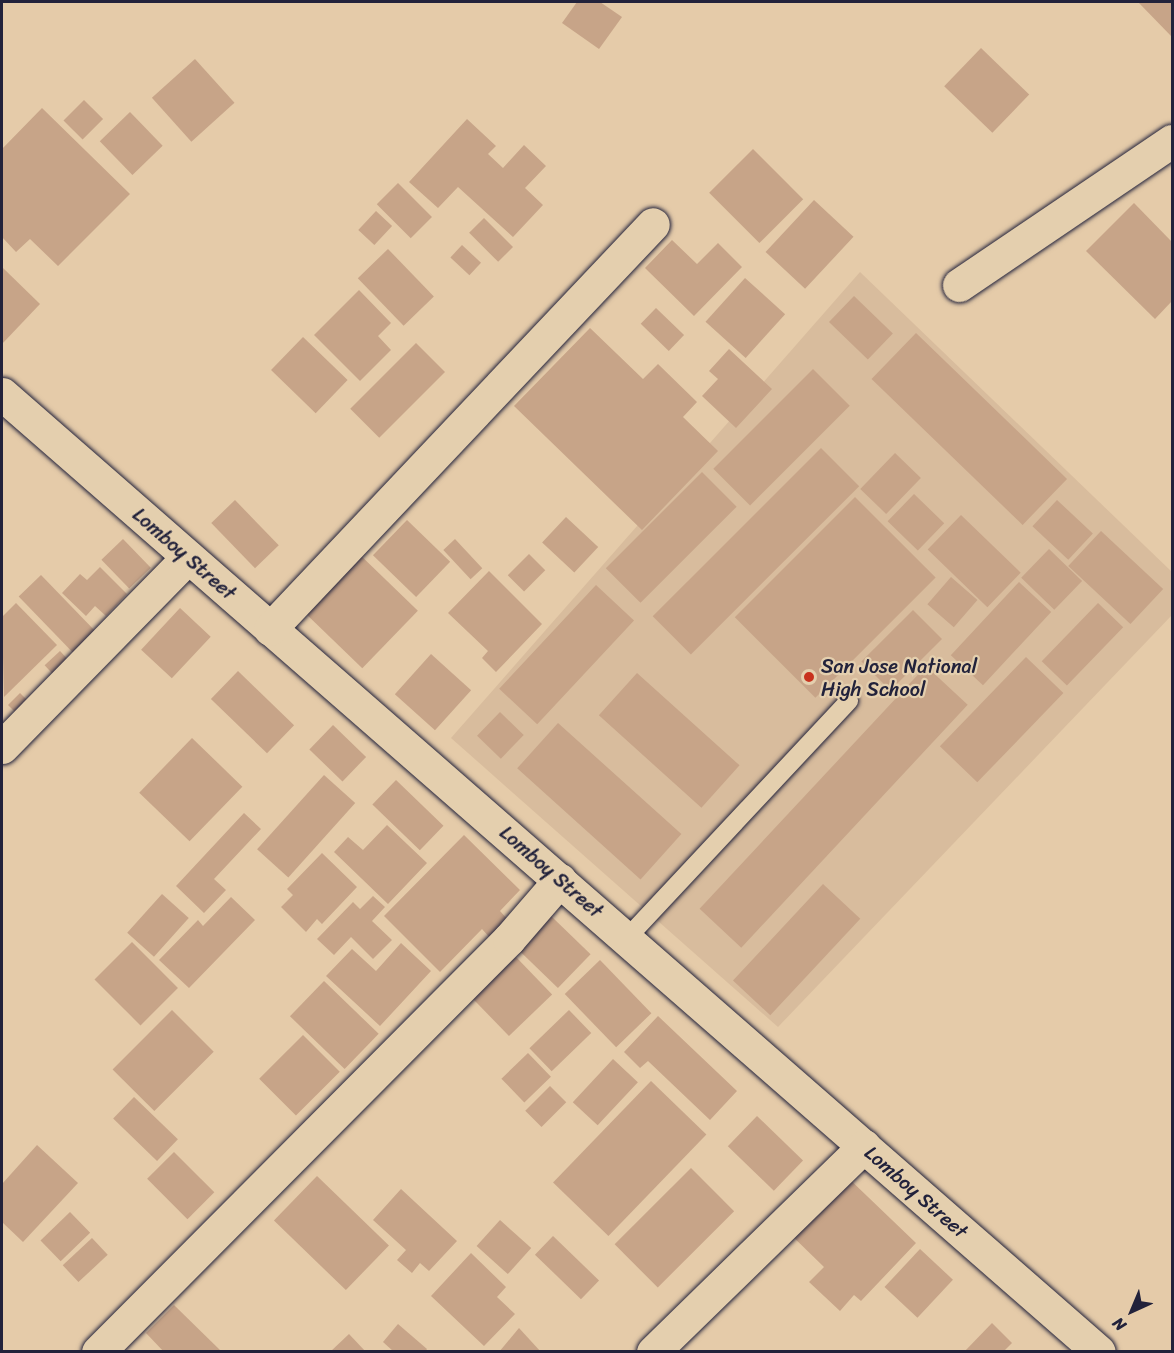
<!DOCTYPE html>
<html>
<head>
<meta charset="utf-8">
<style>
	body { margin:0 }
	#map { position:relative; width:1174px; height:1353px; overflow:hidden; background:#e5cba9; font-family:Sriracha,sans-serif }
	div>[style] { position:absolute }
	.built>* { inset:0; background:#d8bc9d }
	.building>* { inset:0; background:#c7a488; transform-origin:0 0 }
	.roads { filter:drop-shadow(0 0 2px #22223b) drop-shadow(0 0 2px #22223b) }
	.service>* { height:18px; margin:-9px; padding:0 9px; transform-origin:9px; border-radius:9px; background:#e4cfae }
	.minor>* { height:33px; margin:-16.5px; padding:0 16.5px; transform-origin:16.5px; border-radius:16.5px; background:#e4cfae }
	.dots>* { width:16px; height:16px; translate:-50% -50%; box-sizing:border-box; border:3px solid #e4cfae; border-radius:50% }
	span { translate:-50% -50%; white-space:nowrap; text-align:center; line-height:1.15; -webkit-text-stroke:4.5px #e4cfae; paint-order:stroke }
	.street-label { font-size:20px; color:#22223b }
	.poi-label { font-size:20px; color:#22223b }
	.left { translate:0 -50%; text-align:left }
	.frame { position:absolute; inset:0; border:3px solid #22223b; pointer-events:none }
	.north { position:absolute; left:1102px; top:1281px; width:60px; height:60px; -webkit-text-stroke:4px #e4cfae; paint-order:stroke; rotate:224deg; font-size:16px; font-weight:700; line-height:24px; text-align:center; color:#22223b }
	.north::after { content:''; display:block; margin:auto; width:21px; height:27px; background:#22223b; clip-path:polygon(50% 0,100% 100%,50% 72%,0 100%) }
</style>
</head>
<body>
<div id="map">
	<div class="built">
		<i style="clip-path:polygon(860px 272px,1172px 572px,1172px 615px,778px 1027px,451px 738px)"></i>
	</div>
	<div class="building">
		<i style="clip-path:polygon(577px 2px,600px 2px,622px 17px,599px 49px,562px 23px)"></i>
		<i style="clip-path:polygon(1138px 2px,1172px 2px,1172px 37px)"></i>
		<i style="left:981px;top:48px;width:67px;height:53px;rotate:44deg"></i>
		<i style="left:195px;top:59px;width:59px;height:58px;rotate:48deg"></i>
		<i style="left:84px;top:100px;width:27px;height:29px;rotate:45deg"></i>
		<i style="clip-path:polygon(42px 108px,130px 194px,58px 266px,30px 239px,16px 252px,2px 237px,2px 149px)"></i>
		<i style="left:130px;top:112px;width:47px;height:42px;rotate:46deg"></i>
		<i style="clip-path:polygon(467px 119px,496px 146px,488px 154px,503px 168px,524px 145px,546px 166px,525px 188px,543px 205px,513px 237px,458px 187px,438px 208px,409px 182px)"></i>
		<i style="left:753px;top:149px;width:71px;height:62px;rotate:45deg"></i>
		<i style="left:398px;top:183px;width:48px;height:30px;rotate:45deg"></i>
		<i style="left:814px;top:200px;width:54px;height:71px;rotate:43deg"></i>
		<i style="clip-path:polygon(1134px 203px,1172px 242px,1172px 301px,1155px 319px,1086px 251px)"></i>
		<i style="left:376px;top:211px;width:22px;height:26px;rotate:43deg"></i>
		<i style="left:484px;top:218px;width:41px;height:21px;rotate:45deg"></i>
		<i style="clip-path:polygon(672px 240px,697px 264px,718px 243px,742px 267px,694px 316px,645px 268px)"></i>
		<i style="left:462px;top:245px;width:26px;height:17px;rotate:43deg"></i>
		<i style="left:388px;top:249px;width:66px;height:42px;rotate:46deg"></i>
		<i style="clip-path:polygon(2px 267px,40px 304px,2px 344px)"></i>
		<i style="left:745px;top:278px;width:54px;height:59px;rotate:42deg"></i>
		<i style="clip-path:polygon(359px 290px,391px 323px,378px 336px,391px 350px,360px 381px,314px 335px)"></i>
		<i style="left:854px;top:296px;width:54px;height:36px;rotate:44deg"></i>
		<i style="left:656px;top:308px;width:39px;height:22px;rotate:44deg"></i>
		<i style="clip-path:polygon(590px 328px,643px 379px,658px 364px,697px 402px,683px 417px,718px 451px,642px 530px,514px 406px)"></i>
		<i style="left:916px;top:333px;width:210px;height:64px;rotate:44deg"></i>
		<i style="left:303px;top:337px;width:62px;height:46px;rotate:44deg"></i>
		<i style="left:416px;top:343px;width:41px;height:93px;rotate:45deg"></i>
		<i style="clip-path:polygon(729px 349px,772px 389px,736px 428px,702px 396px,718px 379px,709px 371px)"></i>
		<i style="left:813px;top:369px;width:52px;height:141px;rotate:45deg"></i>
		<i style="left:821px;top:448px;width:54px;height:238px;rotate:45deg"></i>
		<i style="left:895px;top:453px;width:36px;height:50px;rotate:44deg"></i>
		<i style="left:702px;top:472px;width:49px;height:136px;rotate:45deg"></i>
		<i style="left:914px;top:494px;width:42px;height:38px;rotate:44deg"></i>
		<i style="left:855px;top:497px;width:114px;height:170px;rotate:45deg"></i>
		<i style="left:235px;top:500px;width:63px;height:33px;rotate:46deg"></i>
		<i style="left:1057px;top:500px;width:49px;height:36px;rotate:43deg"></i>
		<i style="left:961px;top:515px;width:83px;height:48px;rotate:44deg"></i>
		<i style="left:566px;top:517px;width:44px;height:35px;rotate:43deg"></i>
		<i style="left:407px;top:520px;width:60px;height:49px;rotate:44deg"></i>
		<i style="left:1101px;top:531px;width:85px;height:48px;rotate:43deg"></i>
		<i style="left:123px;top:539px;width:40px;height:30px;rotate:46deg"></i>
		<i style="left:455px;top:539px;width:40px;height:16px;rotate:47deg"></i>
		<i style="left:1049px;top:549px;width:46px;height:40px;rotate:44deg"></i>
		<i style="left:356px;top:551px;width:86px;height:80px;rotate:44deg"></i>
		<i style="left:529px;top:554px;width:23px;height:30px;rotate:45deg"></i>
		<i style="clip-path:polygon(100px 567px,127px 594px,106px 616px,95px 606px,86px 616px,62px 593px,80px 574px,87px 580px)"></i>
		<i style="clip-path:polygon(489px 571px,542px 624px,496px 672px,482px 658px,488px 651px,448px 613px)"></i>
		<i style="left:41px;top:575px;width:80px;height:31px;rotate:46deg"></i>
		<i style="left:951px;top:577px;width:35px;height:36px;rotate:41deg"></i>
		<i style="left:1019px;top:582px;width:44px;height:100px;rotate:43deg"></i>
		<i style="left:596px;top:585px;width:52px;height:142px;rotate:43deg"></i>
		<i style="clip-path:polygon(16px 603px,57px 645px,4px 697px,2px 617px)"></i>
		<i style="left:1098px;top:603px;width:35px;height:81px;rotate:44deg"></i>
		<i style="left:180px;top:608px;width:42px;height:57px;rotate:43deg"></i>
		<i style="left:913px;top:610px;width:41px;height:73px;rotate:45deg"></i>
		<i style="left:60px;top:651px;width:16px;height:21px;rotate:47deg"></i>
		<i style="left:431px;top:654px;width:54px;height:54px;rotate:42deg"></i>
		<i style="left:1026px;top:657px;width:52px;height:124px;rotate:44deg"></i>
		<i style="left:926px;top:666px;width:57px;height:332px;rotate:43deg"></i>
		<i style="left:238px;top:671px;width:78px;height:39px;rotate:44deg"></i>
		<i style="left:637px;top:673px;width:138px;height:57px;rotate:42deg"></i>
		<i style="left:20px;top:693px;width:17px;height:17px;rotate:45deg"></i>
		<i style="left:500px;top:712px;width:33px;height:33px;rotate:44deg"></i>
		<i style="left:558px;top:723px;width:166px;height:61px;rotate:42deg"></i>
		<i style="left:333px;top:725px;width:46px;height:34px;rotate:44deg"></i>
		<i style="left:192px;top:738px;width:70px;height:76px;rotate:44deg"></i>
		<i style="left:324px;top:775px;width:42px;height:100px;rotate:42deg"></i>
		<i style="left:396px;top:780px;width:66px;height:34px;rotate:44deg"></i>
		<i style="clip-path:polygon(244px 813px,261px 829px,214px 879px,226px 890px,204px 913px,176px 886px)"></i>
		<i style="clip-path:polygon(387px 825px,427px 863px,388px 904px,334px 852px,348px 837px,363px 850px)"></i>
		<i style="clip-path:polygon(464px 835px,520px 890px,500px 911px,509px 921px,491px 939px,482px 929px,440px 972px,384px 916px)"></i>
		<i style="clip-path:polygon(322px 853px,357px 887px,322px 924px,317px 919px,306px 932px,281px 907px,293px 895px,287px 889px)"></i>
		<i style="left:823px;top:884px;width:51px;height:132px;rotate:43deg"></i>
		<i style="left:162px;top:894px;width:36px;height:52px;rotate:42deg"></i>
		<i style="clip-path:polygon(373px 896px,385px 907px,372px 921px,392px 940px,373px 959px,351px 937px,334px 955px,317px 939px,353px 902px,360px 909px)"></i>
		<i style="clip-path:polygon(231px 897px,255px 920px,189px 988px,159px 960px,198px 920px,203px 926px)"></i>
		<i style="left:551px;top:916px;width:55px;height:47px;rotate:44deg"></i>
		<i style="left:132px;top:942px;width:65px;height:53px;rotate:45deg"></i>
		<i style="clip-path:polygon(401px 943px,431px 971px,380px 1026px,326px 976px,352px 949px,376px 971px)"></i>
		<i style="left:516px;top:957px;width:52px;height:60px;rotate:46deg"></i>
		<i style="left:600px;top:960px;width:74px;height:49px;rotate:46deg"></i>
		<i style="left:324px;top:981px;width:76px;height:49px;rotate:44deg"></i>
		<i style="left:172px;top:1010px;width:59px;height:84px;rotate:45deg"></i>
		<i style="left:569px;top:1010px;width:32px;height:55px;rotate:46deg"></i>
		<i style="clip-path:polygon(658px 1016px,737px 1091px,710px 1120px,648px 1061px,640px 1068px,624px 1052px)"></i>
		<i style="left:303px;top:1035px;width:52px;height:62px;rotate:45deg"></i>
		<i style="left:528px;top:1053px;width:33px;height:37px;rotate:46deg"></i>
		<i style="left:613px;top:1059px;width:34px;height:59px;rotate:43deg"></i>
		<i style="left:651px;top:1081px;width:77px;height:141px;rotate:44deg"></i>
		<i style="left:550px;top:1086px;width:23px;height:35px;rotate:45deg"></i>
		<i style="left:134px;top:1097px;width:61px;height:30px;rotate:44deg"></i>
		<i style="left:757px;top:1116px;width:64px;height:42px;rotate:44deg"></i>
		<i style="clip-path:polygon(37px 1145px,78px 1183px,23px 1242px,2px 1222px,2px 1184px)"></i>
		<i style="left:174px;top:1152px;width:57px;height:38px;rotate:45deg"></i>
		<i style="left:691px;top:1168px;width:61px;height:108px;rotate:45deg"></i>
		<i style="clip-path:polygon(843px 1173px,916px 1243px,861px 1301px,854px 1295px,840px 1311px,809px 1282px,824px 1267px,787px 1231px)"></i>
		<i style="left:317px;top:1176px;width:100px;height:62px;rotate:44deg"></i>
		<i style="clip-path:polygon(401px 1189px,457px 1241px,429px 1271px,420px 1263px,412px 1273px,397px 1260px,406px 1250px,373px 1220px)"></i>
		<i style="left:70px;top:1212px;width:29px;height:41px;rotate:46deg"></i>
		<i style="left:500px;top:1220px;width:42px;height:35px;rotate:42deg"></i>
		<i style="left:553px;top:1236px;width:64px;height:26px;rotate:44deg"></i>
		<i style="left:92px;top:1238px;width:23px;height:40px;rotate:47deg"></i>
		<i style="left:920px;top:1249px;width:45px;height:52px;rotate:43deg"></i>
		<i style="clip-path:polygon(471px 1253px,506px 1287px,497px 1297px,515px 1314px,484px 1346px,431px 1296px)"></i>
		<i style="clip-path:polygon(174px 1305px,222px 1352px,164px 1352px,146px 1333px)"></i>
		<i style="clip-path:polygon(992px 1323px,1012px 1343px,1003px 1352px,964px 1352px)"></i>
		<i style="clip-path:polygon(398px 1324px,427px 1349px,425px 1352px,394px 1352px,383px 1342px)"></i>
		<i style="clip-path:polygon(519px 1328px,541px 1352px,499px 1352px)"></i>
		<i style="clip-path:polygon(349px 1334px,366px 1352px,330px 1352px)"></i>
	</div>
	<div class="roads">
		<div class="service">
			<i style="left:627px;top:938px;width:325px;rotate:-46.9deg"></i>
		</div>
		<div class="minor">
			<i style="left:959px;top:285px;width:257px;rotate:-34.1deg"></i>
			<i style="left:2px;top:394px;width:1456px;rotate:41.13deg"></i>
			<i style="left:270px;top:629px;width:557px;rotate:-46.6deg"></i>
			<i style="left:2px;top:747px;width:266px;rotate:-45.6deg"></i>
			<i style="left:98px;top:1352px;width:583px;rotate:-45.14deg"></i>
			<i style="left:509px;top:939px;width:78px;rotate:-49.2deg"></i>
			<i style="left:653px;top:1352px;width:295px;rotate:-44.3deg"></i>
		</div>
	</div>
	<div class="dots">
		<i style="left:809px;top:677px;background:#c8321e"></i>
	</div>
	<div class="street-label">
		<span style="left:184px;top:554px;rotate:41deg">Lomboy Street</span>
		<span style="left:551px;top:872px;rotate:41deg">Lomboy Street</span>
		<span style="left:916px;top:1192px;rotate:41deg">Lomboy Street</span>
	</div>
	<div class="poi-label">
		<span class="left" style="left:821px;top:678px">San Jose National<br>High School</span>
	</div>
	<div class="frame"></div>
	<div class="north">N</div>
</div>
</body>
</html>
